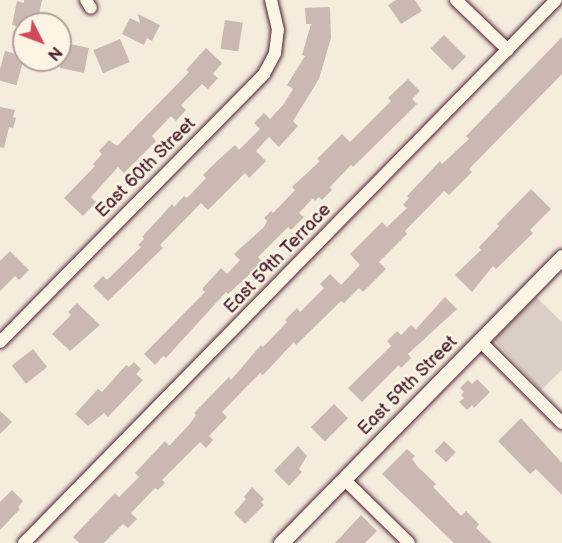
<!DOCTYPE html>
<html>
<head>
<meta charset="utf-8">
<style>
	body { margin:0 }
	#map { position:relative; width:562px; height:543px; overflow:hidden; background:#f5ecde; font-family:"Balsamiq Sans",sans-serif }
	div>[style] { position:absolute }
	.green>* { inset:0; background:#dbcec4 }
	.building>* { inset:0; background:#cab9b1; transform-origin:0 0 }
	.roads { filter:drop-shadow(0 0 2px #4a1f2b) drop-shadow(0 0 2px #4a1f2b) }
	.minor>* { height:12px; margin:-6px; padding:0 6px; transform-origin:6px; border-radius:6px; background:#fcf5e5 }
	.tertiary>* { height:15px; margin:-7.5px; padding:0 7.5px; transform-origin:7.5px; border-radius:7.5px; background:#fcf5e5 }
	span { translate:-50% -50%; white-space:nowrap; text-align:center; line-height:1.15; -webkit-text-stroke:4.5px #fcf5e5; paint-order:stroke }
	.street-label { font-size:18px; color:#4a1f2b }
	.north { position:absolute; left:12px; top:12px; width:60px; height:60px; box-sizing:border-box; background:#fcf5e5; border:2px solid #b59f9b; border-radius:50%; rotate:132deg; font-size:16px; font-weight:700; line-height:24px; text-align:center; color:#4a1f2b }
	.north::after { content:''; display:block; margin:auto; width:21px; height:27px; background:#d1495b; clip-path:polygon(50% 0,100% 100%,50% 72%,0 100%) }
</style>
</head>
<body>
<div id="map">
	<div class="green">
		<i style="clip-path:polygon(536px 297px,562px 322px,562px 370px,541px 390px,495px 341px,495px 338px)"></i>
	</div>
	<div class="building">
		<i style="clip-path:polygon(24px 0,42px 0,37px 24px,24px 24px,24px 28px,12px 25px,17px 1px,24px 3px)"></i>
		<i style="clip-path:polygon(396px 0,415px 0,422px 11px,401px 24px,388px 5px)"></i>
		<i style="clip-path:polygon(330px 7px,331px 38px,319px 79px,293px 121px,298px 126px,279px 147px,269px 137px,256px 151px,266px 161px,249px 178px,245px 173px,208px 210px,201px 203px,160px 245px,163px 248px,108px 301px,93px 286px,103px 276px,107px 280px,141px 247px,138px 245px,144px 239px,142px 237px,172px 204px,174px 207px,184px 196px,187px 198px,206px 178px,203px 175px,216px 162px,235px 145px,239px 150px,260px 129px,254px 123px,264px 113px,270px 119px,283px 105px,293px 89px,287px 85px,305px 56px,302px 55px,311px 24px,306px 24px,305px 8px)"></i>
		<i style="clip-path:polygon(138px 14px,160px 25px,152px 41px,147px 38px,144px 45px,122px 34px,130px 18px,140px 23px)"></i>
		<i style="left:225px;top:20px;width:18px;height:29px;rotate:9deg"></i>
		<i style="left:444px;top:35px;width:31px;height:19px;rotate:45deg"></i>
		<i style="clip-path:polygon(562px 37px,562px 74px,469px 169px,472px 172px,449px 195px,444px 191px,405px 231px,407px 234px,379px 262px,386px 269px,363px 292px,359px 288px,344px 303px,341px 301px,296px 345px,294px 342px,263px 375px,260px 373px,222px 412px,227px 417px,209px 436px,213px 440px,206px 448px,200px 442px,162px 480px,165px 483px,158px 490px,155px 488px,131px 513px,137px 519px,128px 528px,123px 524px,104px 543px,79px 543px,73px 537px,115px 493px,119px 497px,139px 477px,135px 473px,165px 441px,169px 446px,188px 426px,196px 415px,194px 413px,229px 377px,231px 380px,261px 345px,263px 347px,287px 322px,285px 320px,297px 308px,300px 312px,324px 288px,320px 284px,330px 274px,341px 285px,360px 265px,350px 254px,382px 222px,387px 227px,407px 208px,403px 205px,409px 198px,407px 196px,440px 161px,442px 164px,469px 139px,466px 136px)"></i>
		<i style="left:120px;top:39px;width:25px;height:29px;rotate:67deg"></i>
		<i style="clip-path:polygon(61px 42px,89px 48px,84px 73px,60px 68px)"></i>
		<i style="clip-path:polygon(206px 48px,222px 63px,213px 74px,218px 78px,208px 89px,202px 84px,181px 105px,186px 110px,176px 121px,171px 116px,152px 136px,156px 141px,124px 173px,118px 167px,91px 197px,96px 202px,83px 216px,64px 198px,95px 166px,93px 164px,102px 154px,99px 151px,109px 140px,117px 146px,189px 72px,186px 70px)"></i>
		<i style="left:5px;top:51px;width:20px;height:30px;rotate:15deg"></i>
		<i style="clip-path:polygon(408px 79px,420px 91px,412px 99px,417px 104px,353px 167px,351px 165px,330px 187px,332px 190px,322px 200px,319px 197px,315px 201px,313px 198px,299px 213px,304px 217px,291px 230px,288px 227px,258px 257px,263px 262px,228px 294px,226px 292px,166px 358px,163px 356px,155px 365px,144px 354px,205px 292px,202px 289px,221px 268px,227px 274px,240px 260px,234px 254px,264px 227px,267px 221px,264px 218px,271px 211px,273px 213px,295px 190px,292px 187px,320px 161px,317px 159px,342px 134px,350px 142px,391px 101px,388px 98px)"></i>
		<i style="clip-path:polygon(0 107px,15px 110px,13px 117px,16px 118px,13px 128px,9px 127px,4px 148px,0 147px)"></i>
		<i style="clip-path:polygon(531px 189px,551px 209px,530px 230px,533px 233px,496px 269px,493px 266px,472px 292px,455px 275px,481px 250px,479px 247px,499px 226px,497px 224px)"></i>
		<i style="clip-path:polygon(10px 251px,29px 270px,19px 280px,15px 276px,0 291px,0 261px)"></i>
		<i style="clip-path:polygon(445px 297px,457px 309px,408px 354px,411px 358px,401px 368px,399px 365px,362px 402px,348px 388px,391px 346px,387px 341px,397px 331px,401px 335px,411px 325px,416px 329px)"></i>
		<i style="clip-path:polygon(77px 303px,100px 325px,70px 351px,52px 334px,71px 315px,68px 312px)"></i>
		<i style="left:33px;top:349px;width:23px;height:27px;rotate:52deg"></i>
		<i style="clip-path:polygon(134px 362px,141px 369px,136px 374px,143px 380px,108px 417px,104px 413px,88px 426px,75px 414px,98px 389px,102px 392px,126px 365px,129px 367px)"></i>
		<i style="clip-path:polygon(477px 379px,490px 392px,474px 408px,472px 405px,467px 410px,459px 402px,464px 398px,461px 395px,464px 392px,460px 388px,468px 380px,472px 384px)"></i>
		<i style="left:334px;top:404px;width:20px;height:33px;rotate:45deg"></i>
		<i style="clip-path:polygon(0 411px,12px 422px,0 434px)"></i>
		<i style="clip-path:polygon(521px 418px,562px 463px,562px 495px,536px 469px,530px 474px,498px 441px)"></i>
		<i style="left:444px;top:441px;width:16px;height:14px;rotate:43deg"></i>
		<i style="clip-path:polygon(298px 446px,307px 456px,299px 469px,302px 472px,289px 486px,274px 471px)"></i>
		<i style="clip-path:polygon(407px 449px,415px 456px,412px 459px,417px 466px,436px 484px,433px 487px,461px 516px,466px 511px,479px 524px,476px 528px,492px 543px,454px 543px,382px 474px)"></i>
		<i style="clip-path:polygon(252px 487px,264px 499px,261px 502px,264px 505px,245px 524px,234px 513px,246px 499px,244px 497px)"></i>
		<i style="clip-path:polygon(12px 490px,23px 501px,18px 507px,20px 509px,0 530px,0 502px)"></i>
		<i style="clip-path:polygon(361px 515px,377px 531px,365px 543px,335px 543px)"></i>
	</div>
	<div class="roads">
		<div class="minor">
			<i style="left:86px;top:0;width:9px;rotate:58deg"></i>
			<i style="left:456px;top:0;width:72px;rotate:43.9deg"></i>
			<i style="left:480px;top:341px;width:116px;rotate:45deg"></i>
			<i style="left:0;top:342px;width:376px;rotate:-45.4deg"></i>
			<i style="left:264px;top:74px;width:24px;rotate:-62deg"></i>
			<i style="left:275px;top:53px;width:23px;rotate:-83deg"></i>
			<i style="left:278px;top:30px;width:31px;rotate:-103deg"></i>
			<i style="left:344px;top:479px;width:91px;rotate:44.6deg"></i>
			<i style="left:24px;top:543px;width:760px;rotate:-45.59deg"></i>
		</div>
		<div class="tertiary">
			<i style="left:281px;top:543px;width:401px;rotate:-45.5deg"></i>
		</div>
	</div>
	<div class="street-label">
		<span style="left:146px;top:168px;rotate:-45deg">East 60th Street</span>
		<span style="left:278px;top:259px;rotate:-46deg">East 59th Terrace</span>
		<span style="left:408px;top:386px;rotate:-45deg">East 59th Street</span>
	</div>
	<div class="north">N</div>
</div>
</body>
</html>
